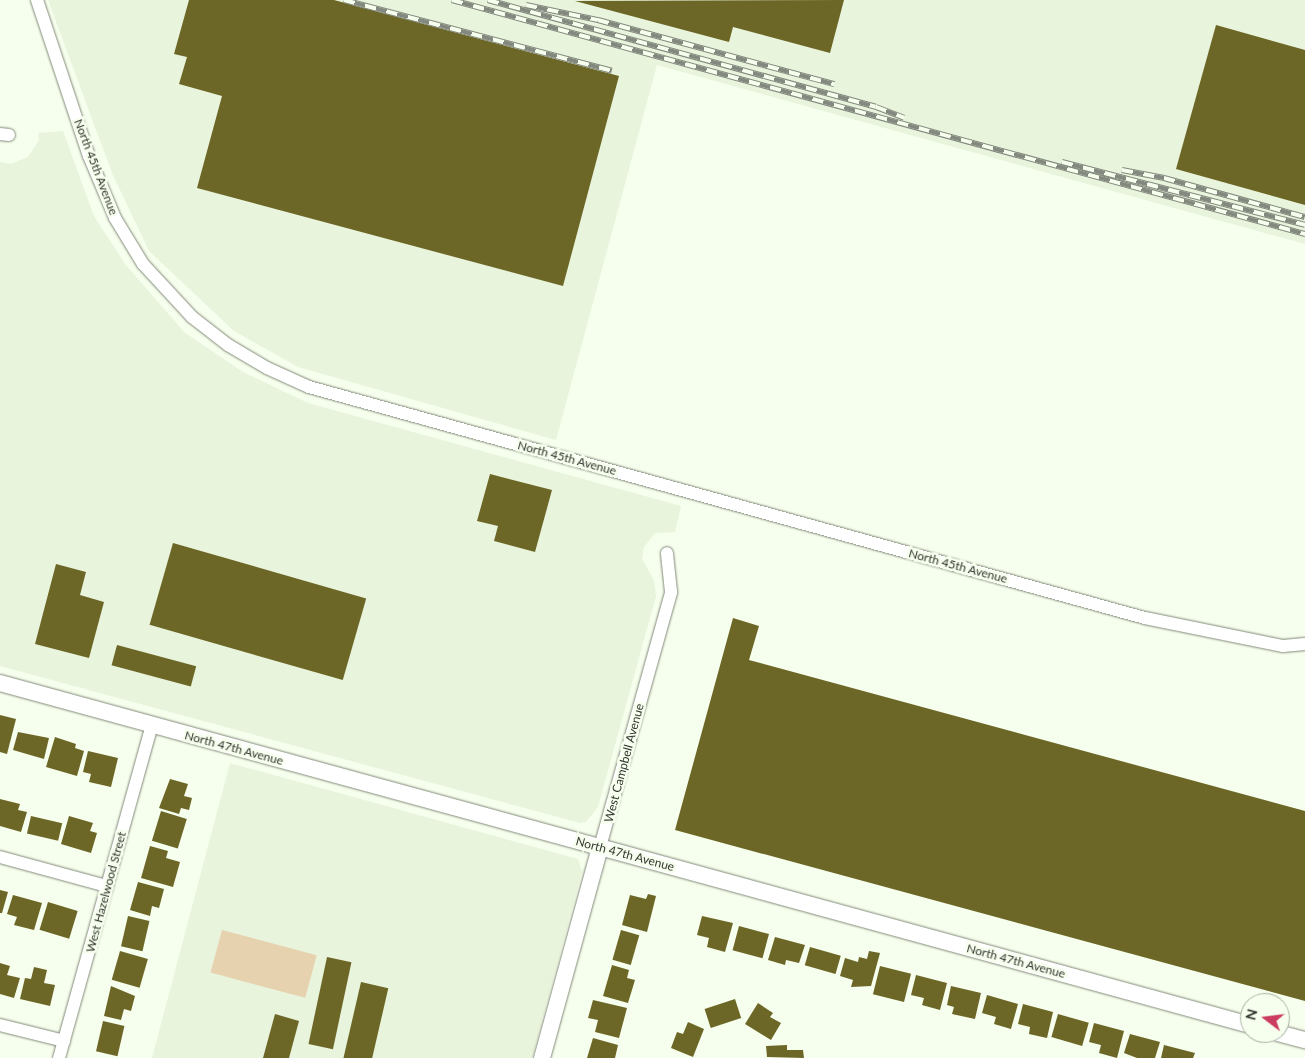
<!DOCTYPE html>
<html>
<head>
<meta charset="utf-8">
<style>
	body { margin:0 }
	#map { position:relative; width:1305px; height:1058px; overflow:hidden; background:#f6feed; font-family:Lato,sans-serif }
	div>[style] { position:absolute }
	.built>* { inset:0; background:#e9f4dc }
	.green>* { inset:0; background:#e7d2b0; transform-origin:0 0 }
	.building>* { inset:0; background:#6d6727; transform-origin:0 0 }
	.roads { filter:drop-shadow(0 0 1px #838a7b) drop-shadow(0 0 1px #838a7b) }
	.minor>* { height:12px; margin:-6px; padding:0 6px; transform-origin:6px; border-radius:6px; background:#fff }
	.tertiary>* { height:16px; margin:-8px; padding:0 8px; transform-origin:8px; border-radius:8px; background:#fff }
	.rail>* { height:5.5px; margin-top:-2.75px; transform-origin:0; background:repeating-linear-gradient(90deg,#f6feed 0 11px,#84897f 0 22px); box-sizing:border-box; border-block:1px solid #84897f }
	span { translate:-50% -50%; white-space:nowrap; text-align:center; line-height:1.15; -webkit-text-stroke:5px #f6feed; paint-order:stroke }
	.street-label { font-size:12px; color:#333630 }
	.north { position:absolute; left:1240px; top:993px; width:50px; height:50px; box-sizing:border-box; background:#f6feed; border:1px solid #a8aea1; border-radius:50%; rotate:285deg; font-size:14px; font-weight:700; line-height:20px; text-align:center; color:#333630 }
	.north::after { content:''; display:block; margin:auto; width:18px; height:22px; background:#cb3c60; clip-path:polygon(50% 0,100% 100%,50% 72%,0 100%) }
</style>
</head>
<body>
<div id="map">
	<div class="built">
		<i style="clip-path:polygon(48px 0,1305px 0,1305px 244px,657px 65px,556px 440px,298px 367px,234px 331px,149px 251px,112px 173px)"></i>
		<i style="clip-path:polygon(63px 131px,94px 216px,125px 264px,184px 332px,243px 372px,308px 403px,681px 506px,675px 532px,655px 533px,644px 547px,642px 559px,654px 580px,656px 596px,598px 807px,586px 822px,580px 823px,0 666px,0 162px,11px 164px,28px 157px,39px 140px,38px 133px)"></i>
		<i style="clip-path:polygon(230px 763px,578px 859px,582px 872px,532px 1058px,152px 1058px)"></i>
	</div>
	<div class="green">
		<i style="left:222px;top:930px;width:98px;height:44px;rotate:15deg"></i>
	</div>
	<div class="building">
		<i style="clip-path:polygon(189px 0,334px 0,619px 76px,563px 286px,197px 188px,222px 96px,179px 84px,187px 57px,174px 54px)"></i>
		<i style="clip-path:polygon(844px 0,830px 53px,733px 27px,729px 42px,575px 1px)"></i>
		<i style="clip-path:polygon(1216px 25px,1305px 50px,1305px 205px,1176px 169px)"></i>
		<i style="clip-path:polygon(490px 474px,552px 490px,535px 552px,494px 541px,498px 526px,477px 521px)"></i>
		<i style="left:173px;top:543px;width:201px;height:85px;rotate:16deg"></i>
		<i style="clip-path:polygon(56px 564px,86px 572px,80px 595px,104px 602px,89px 658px,35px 644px)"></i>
		<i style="clip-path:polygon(733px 618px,759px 626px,749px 660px,1305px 811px,1305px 1001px,675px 830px)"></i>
		<i style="left:117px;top:645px;width:82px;height:21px;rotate:15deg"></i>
		<i style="clip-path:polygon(0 715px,16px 719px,7px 754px,0 752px)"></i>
		<i style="clip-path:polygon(18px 732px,49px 738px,44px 759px,13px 750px)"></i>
		<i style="clip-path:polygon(55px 737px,76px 744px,75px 748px,84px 751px,77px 776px,46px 767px)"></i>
		<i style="clip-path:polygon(88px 751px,118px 758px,111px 787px,89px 782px,91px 774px,83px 772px)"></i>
		<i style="clip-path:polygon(170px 779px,188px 784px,184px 796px,192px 798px,189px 810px,181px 808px,179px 814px,159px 808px)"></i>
		<i style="clip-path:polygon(0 799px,20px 804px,18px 810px,27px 812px,21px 832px,0 826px)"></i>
		<i style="left:161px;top:811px;width:27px;height:31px;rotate:17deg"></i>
		<i style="left:31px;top:816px;width:32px;height:18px;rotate:13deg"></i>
		<i style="clip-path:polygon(69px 816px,93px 823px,90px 831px,97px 833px,91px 853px,61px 844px)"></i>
		<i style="clip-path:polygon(150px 846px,168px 851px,166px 858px,180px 862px,173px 887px,141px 878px)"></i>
		<i style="clip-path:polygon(138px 882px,164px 889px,159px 908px,152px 906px,150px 916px,130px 910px)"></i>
		<i style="clip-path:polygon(0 890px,8px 892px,2px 913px,0 913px)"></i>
		<i style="clip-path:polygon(648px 894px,656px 896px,647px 932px,622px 925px,630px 895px,646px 899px)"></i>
		<i style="clip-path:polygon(13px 895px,42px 903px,34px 930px,14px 925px,17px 917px,7px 914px)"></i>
		<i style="left:48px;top:902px;width:31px;height:29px;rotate:17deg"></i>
		<i style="left:128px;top:916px;width:22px;height:31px;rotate:13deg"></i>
		<i style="clip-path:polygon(702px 916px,733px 923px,725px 952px,707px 947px,709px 938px,697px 935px)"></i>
		<i style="left:739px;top:926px;width:31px;height:25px;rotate:15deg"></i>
		<i style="left:621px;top:930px;width:19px;height:31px;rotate:16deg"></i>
		<i style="clip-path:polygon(775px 937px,805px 945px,799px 963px,786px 960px,785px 965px,768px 960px)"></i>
		<i style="left:810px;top:947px;width:32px;height:19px;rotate:16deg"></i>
		<i style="left:120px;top:951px;width:29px;height:30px;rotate:16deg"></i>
		<i style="clip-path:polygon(869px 951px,880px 953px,871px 986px,851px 987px,853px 980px,840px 976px,845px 958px,858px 962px,859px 957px,867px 959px)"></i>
		<i style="left:327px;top:957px;width:25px;height:89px;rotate:12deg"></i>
		<i style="clip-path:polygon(0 963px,10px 966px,7px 975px,20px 978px,14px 998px,0 994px)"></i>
		<i style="clip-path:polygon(612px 965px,629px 970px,627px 978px,635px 980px,628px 1003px,603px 996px)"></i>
		<i style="left:880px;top:966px;width:32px;height:29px;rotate:14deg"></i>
		<i style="clip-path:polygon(34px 967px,47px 970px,44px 983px,55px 985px,50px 1006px,20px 999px,25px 978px,31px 979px)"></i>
		<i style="clip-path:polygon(916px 975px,947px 983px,940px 1010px,922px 1005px,924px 998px,911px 995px)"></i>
		<i style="left:361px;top:982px;width:28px;height:78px;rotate:13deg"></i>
		<i style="clip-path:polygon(111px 986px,135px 996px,131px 1011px,124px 1009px,121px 1020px,104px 1016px)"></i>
		<i style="clip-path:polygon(951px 986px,981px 993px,975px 1019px,952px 1014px,954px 1007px,947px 1005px)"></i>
		<i style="clip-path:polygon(987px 995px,1018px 1004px,1011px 1029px,994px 1024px,996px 1017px,982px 1013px)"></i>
		<i style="left:735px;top:999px;width:20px;height:32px;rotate:72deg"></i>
		<i style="clip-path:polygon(593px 1000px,627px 1008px,619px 1038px,595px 1032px,598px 1020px,588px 1018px)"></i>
		<i style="clip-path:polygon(758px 1003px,773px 1013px,770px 1017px,781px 1023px,771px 1040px,745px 1024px)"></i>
		<i style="clip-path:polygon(1023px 1004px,1053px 1012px,1047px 1038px,1029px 1034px,1030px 1027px,1018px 1024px)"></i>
		<i style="clip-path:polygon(275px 1014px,299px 1021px,289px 1058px,263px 1058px)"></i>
		<i style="left:1058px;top:1014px;width:32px;height:24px;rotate:16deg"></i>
		<i style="left:103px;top:1021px;width:22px;height:31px;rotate:13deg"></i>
		<i style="clip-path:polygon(688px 1022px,704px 1029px,693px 1057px,671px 1048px,677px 1032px,683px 1034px)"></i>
		<i style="clip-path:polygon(1094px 1023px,1124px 1031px,1117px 1058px,1099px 1053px,1101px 1045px,1089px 1042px)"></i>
		<i style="clip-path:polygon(1130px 1034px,1160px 1042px,1155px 1058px,1137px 1058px,1124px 1053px)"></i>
		<i style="clip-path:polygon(593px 1038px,618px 1045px,615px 1058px,587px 1058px)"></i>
		<i style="clip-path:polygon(787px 1045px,787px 1050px,803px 1050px,804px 1058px,767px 1057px,766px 1046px)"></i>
		<i style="clip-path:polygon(1164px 1045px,1195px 1053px,1193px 1058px,1161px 1058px)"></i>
	</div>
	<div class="roads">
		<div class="minor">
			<i style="left:37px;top:0;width:164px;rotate:71.6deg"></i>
			<i style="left:89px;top:156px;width:67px;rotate:67.2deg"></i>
			<i style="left:115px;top:218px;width:54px;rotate:58.7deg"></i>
			<i style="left:143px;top:264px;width:72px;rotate:47.2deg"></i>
			<i style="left:192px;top:317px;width:46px;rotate:37.9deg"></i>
			<i style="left:228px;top:345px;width:45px;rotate:30.5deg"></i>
			<i style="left:267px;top:368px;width:46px;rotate:24.3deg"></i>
			<i style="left:309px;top:387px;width:867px;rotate:15.45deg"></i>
			<i style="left:1145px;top:618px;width:141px;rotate:11.5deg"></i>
			<i style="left:1283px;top:646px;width:22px;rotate:-5deg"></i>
			<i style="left:0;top:134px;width:9px;rotate:6deg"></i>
			<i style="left:600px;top:847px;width:265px;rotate:-74.4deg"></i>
			<i style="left:671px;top:592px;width:39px;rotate:-96deg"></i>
			<i style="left:0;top:857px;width:111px;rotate:15.2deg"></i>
			<i style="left:0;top:1025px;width:66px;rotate:14deg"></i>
			<i style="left:59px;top:1058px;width:345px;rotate:-74.4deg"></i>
		</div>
		<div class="tertiary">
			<i style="left:0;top:683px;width:1296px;rotate:15.3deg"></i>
			<i style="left:1278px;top:1033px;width:28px;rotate:15deg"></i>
			<i style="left:542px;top:1058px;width:219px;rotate:-74.6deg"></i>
		</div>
	</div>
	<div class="rail">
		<i style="left:344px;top:0;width:277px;rotate:14.8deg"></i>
		<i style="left:452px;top:0;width:885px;rotate:15.34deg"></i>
		<i style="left:488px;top:0;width:402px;rotate:15.4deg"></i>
		<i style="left:876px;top:107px;width:30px;rotate:21deg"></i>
		<i style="left:526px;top:5px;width:74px;rotate:11.8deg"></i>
		<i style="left:598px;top:20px;width:245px;rotate:15.2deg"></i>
		<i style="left:1062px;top:162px;width:251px;rotate:14.5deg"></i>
		<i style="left:1122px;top:170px;width:43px;rotate:10.8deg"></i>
		<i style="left:1164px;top:178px;width:146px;rotate:15.5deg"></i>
	</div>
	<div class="street-label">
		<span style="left:96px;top:167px;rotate:69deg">North 45th Avenue</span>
		<span style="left:567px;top:458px;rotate:15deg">North 45th Avenue</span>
		<span style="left:958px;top:566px;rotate:15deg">North 45th Avenue</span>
		<span style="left:234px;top:748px;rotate:15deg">North 47th Avenue</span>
		<span style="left:624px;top:763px;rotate:-75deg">West Campbell Avenue</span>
		<span style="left:625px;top:854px;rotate:15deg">North 47th Avenue</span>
		<span style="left:106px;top:892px;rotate:-75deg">West Hazelwood Street</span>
		<span style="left:1016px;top:961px;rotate:15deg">North 47th Avenue</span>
	</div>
	<div class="north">N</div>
</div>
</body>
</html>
